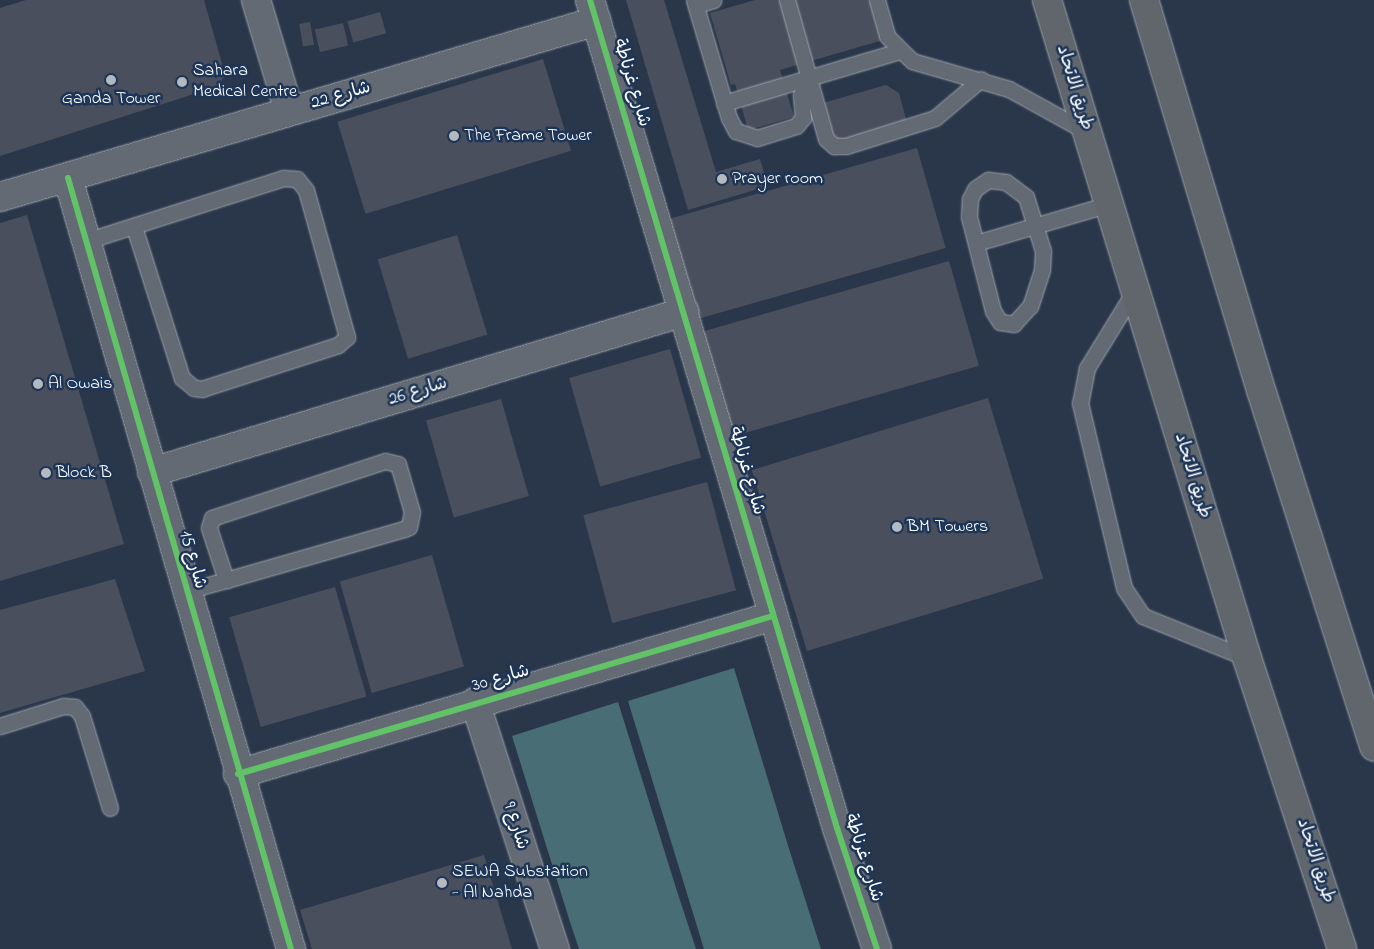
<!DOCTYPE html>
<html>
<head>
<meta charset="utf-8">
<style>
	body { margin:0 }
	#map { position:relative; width:1374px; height:949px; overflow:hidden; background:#2a374a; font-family:"Indie Flower","Playpen Sans Arabic",sans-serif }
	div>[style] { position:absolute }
	.green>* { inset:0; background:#496d74 }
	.building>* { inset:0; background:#4a4f5e; transform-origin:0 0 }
	.roads { filter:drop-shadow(0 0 1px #9fa5ae) drop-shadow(0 0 1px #9fa5ae) }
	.lane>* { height:15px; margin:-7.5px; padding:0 7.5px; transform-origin:7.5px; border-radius:7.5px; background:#636a74 }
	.street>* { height:28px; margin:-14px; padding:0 14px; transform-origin:14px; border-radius:14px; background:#636a74 }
	.highway>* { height:28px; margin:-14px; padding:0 14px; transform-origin:14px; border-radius:14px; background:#60666c }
	.cycleway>* { height:6px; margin:-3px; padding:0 3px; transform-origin:3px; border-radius:3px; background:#61c268 }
	.dots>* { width:14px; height:14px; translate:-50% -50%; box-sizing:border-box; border:2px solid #1d3557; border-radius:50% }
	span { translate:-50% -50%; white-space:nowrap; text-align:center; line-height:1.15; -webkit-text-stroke:5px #1d3557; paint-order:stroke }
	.poi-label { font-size:18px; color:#fff }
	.left { translate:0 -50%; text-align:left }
	.street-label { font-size:18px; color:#fff }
</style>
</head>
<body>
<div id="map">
	<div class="green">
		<i style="clip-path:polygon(734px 668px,790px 852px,821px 949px,704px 949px,628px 701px)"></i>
		<i style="clip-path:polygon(618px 702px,676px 888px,696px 949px,579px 949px,570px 922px,512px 736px)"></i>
	</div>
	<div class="building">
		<i style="clip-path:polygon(26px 0,204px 0,225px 74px,219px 86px,0 156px,0 8px)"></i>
		<i style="clip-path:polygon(626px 0,664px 0,716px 172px,760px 159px,768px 186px,688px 210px)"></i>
		<i style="clip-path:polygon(755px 0,879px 0,890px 38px,780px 70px,794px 117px,748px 130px,735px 84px,731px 85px,710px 13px)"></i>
		<i style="left:380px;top:12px;width:22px;height:34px;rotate:74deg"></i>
		<i style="left:310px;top:22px;width:23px;height:11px;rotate:80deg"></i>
		<i style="left:343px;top:23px;width:23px;height:29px;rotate:77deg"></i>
		<i style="left:543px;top:59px;width:96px;height:215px;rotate:73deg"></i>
		<i style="clip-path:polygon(886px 85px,899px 93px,907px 123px,834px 142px,823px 103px)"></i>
		<i style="left:917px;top:148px;width:104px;height:266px;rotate:74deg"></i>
		<i style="clip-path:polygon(27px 215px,124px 544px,0 581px,0 223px)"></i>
		<i style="left:457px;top:235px;width:104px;height:83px;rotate:73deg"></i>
		<i style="left:949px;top:261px;width:109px;height:267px;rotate:74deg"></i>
		<i style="left:670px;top:349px;width:113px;height:105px;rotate:74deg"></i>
		<i style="left:988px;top:398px;width:189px;height:247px;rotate:73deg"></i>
		<i style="left:501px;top:399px;width:101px;height:78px;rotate:74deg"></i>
		<i style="left:707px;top:482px;width:112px;height:128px;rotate:75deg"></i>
		<i style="left:432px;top:555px;width:116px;height:96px;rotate:74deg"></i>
		<i style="clip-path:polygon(115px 579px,145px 671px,0 713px,0 610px)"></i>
		<i style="left:335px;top:587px;width:114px;height:110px;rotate:74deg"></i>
		<i style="clip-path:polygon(484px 855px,512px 949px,312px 949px,300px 910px)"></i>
	</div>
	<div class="roads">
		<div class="lane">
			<i style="left:694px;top:0;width:123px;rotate:73.5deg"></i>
			<i style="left:729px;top:118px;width:15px;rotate:62deg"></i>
			<i style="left:736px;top:131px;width:22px;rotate:18deg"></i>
			<i style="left:757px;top:138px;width:41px;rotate:-17.1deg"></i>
			<i style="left:796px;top:126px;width:11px;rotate:-49deg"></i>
			<i style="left:803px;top:118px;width:23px;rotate:-95deg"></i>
			<i style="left:801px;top:95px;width:18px;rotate:-63deg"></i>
			<i style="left:787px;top:0;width:144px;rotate:74.3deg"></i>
			<i style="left:826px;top:139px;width:11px;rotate:41deg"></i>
			<i style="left:834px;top:146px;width:12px"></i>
			<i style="left:846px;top:146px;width:93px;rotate:-17.5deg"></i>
			<i style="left:935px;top:118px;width:60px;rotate:-40.3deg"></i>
			<i style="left:877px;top:0;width:37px;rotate:74deg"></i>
			<i style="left:887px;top:36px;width:35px;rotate:45deg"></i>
			<i style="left:912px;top:61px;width:101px;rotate:16.1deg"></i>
			<i style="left:1009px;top:89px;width:89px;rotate:28.9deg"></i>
			<i style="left:696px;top:5px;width:18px;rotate:-16deg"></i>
			<i style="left:724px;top:103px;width:183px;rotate:-16.5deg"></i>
			<i style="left:988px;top:180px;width:18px;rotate:6deg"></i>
			<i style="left:1006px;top:182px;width:25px;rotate:37deg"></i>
			<i style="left:1026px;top:197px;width:57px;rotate:72.5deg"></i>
			<i style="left:1043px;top:251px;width:19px;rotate:93deg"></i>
			<i style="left:1042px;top:270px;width:38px;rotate:108deg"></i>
			<i style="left:1030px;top:306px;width:24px;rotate:132deg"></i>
			<i style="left:1014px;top:324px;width:14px;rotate:-172deg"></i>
			<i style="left:1000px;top:322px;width:13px;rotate:-122deg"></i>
			<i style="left:993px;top:311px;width:97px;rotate:-104.3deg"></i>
			<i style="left:969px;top:217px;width:18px;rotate:-87deg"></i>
			<i style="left:970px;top:199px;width:11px;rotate:-63deg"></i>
			<i style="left:975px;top:189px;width:16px;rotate:-35deg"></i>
			<i style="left:86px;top:241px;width:207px;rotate:-17.7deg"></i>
			<i style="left:283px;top:178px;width:14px;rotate:4deg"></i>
			<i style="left:297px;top:179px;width:14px;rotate:51deg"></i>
			<i style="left:306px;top:190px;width:153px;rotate:74.4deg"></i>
			<i style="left:347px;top:337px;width:12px;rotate:138deg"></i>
			<i style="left:338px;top:345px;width:143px;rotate:162.1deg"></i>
			<i style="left:202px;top:389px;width:8px;rotate:-173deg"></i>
			<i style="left:194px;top:388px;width:16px;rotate:-140deg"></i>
			<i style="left:182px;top:378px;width:158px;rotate:-107.6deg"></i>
			<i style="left:976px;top:243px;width:139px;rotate:-16.3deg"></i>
			<i style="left:1135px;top:290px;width:92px;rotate:121.6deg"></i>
			<i style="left:1087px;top:368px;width:36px;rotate:101deg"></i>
			<i style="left:1080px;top:403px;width:190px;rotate:76.6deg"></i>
			<i style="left:1124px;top:588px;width:34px;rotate:56deg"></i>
			<i style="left:1143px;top:616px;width:112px;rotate:22deg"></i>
			<i style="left:186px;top:591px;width:41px;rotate:-15.4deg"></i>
			<i style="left:226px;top:580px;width:185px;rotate:-16deg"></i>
			<i style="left:404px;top:529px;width:5px;rotate:-22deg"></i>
			<i style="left:409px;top:527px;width:15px;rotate:-79deg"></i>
			<i style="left:412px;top:512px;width:50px;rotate:-106.3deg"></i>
			<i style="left:398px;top:464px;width:13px;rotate:-167deg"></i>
			<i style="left:385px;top:461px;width:182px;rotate:161.8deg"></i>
			<i style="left:212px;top:518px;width:10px;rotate:107deg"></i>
			<i style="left:209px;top:528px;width:55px;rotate:71.9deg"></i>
			<i style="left:0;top:726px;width:66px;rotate:-17.6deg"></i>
			<i style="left:63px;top:706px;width:12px;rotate:5deg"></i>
			<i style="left:75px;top:707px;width:11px;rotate:52deg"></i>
			<i style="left:82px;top:716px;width:96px;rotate:73.1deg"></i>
		</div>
		<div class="street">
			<i style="left:256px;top:0;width:116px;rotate:73.4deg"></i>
			<i style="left:590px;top:0;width:864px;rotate:73.39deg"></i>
			<i style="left:837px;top:828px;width:127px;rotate:71.7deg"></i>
			<i style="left:68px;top:178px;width:803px;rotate:73.87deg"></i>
			<i style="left:0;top:197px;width:622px;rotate:-16.43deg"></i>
			<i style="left:152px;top:472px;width:556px;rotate:-16.74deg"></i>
			<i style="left:475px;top:702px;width:260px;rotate:72.1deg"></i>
			<i style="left:238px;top:774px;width:558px;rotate:-16.45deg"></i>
		</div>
		<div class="highway">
			<i style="left:1047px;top:0;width:688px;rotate:73.09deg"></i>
			<i style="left:1247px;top:658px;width:306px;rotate:71.9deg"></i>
			<i style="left:1144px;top:0;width:410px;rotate:73.3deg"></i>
			<i style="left:1262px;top:393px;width:371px;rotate:72.4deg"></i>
		</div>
	</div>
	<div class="cycleway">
		<i style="left:590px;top:0;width:864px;rotate:73.39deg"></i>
		<i style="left:837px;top:828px;width:127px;rotate:71.7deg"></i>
		<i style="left:68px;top:178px;width:803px;rotate:73.87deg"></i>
		<i style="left:238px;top:774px;width:558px;rotate:-16.45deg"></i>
	</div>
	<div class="dots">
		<i style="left:111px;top:80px;background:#b4b9c0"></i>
		<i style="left:182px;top:82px;background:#b4b9c0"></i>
		<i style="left:454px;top:136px;background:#b4b9c0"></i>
		<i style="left:722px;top:179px;background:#b4b9c0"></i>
		<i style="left:38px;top:384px;background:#b4b9c0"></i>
		<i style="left:46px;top:473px;background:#b4b9c0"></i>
		<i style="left:897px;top:527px;background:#b4b9c0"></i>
		<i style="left:442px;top:883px;background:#b4b9c0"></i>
	</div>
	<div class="poi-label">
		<span class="left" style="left:193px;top:82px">Sahara<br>Medical Centre</span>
		<span style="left:111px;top:99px">Ganda Tower</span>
		<span class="left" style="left:464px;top:136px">The Frame Tower</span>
		<span class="left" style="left:732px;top:179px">Prayer room</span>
		<span class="left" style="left:48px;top:384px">Al Owais</span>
		<span class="left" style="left:56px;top:473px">Block B</span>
		<span class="left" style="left:907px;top:527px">BM Towers</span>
		<span class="left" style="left:452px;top:883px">SEWA Substation<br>- Al Nahda</span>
	</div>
	<div class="street-label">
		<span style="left:631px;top:83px;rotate:73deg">شارع غرناطة</span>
		<span style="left:1074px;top:88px;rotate:73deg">طريق الاتحاد</span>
		<span style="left:341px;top:96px;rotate:-16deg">شارع 22</span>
		<span style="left:418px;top:392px;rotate:-17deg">شارع 26</span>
		<span style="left:746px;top:471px;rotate:74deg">شارع غرناطة</span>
		<span style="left:1192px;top:476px;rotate:73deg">طريق الاتحاد</span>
		<span style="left:192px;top:560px;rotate:74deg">شارع 15</span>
		<span style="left:501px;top:679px;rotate:-16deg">شارع 30</span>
		<span style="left:515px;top:826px;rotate:72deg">شارع 9</span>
		<span style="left:863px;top:858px;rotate:72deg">شارع غرناطة</span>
		<span style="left:1315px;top:861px;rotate:72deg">طريق الاتحاد</span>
	</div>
</div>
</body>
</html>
